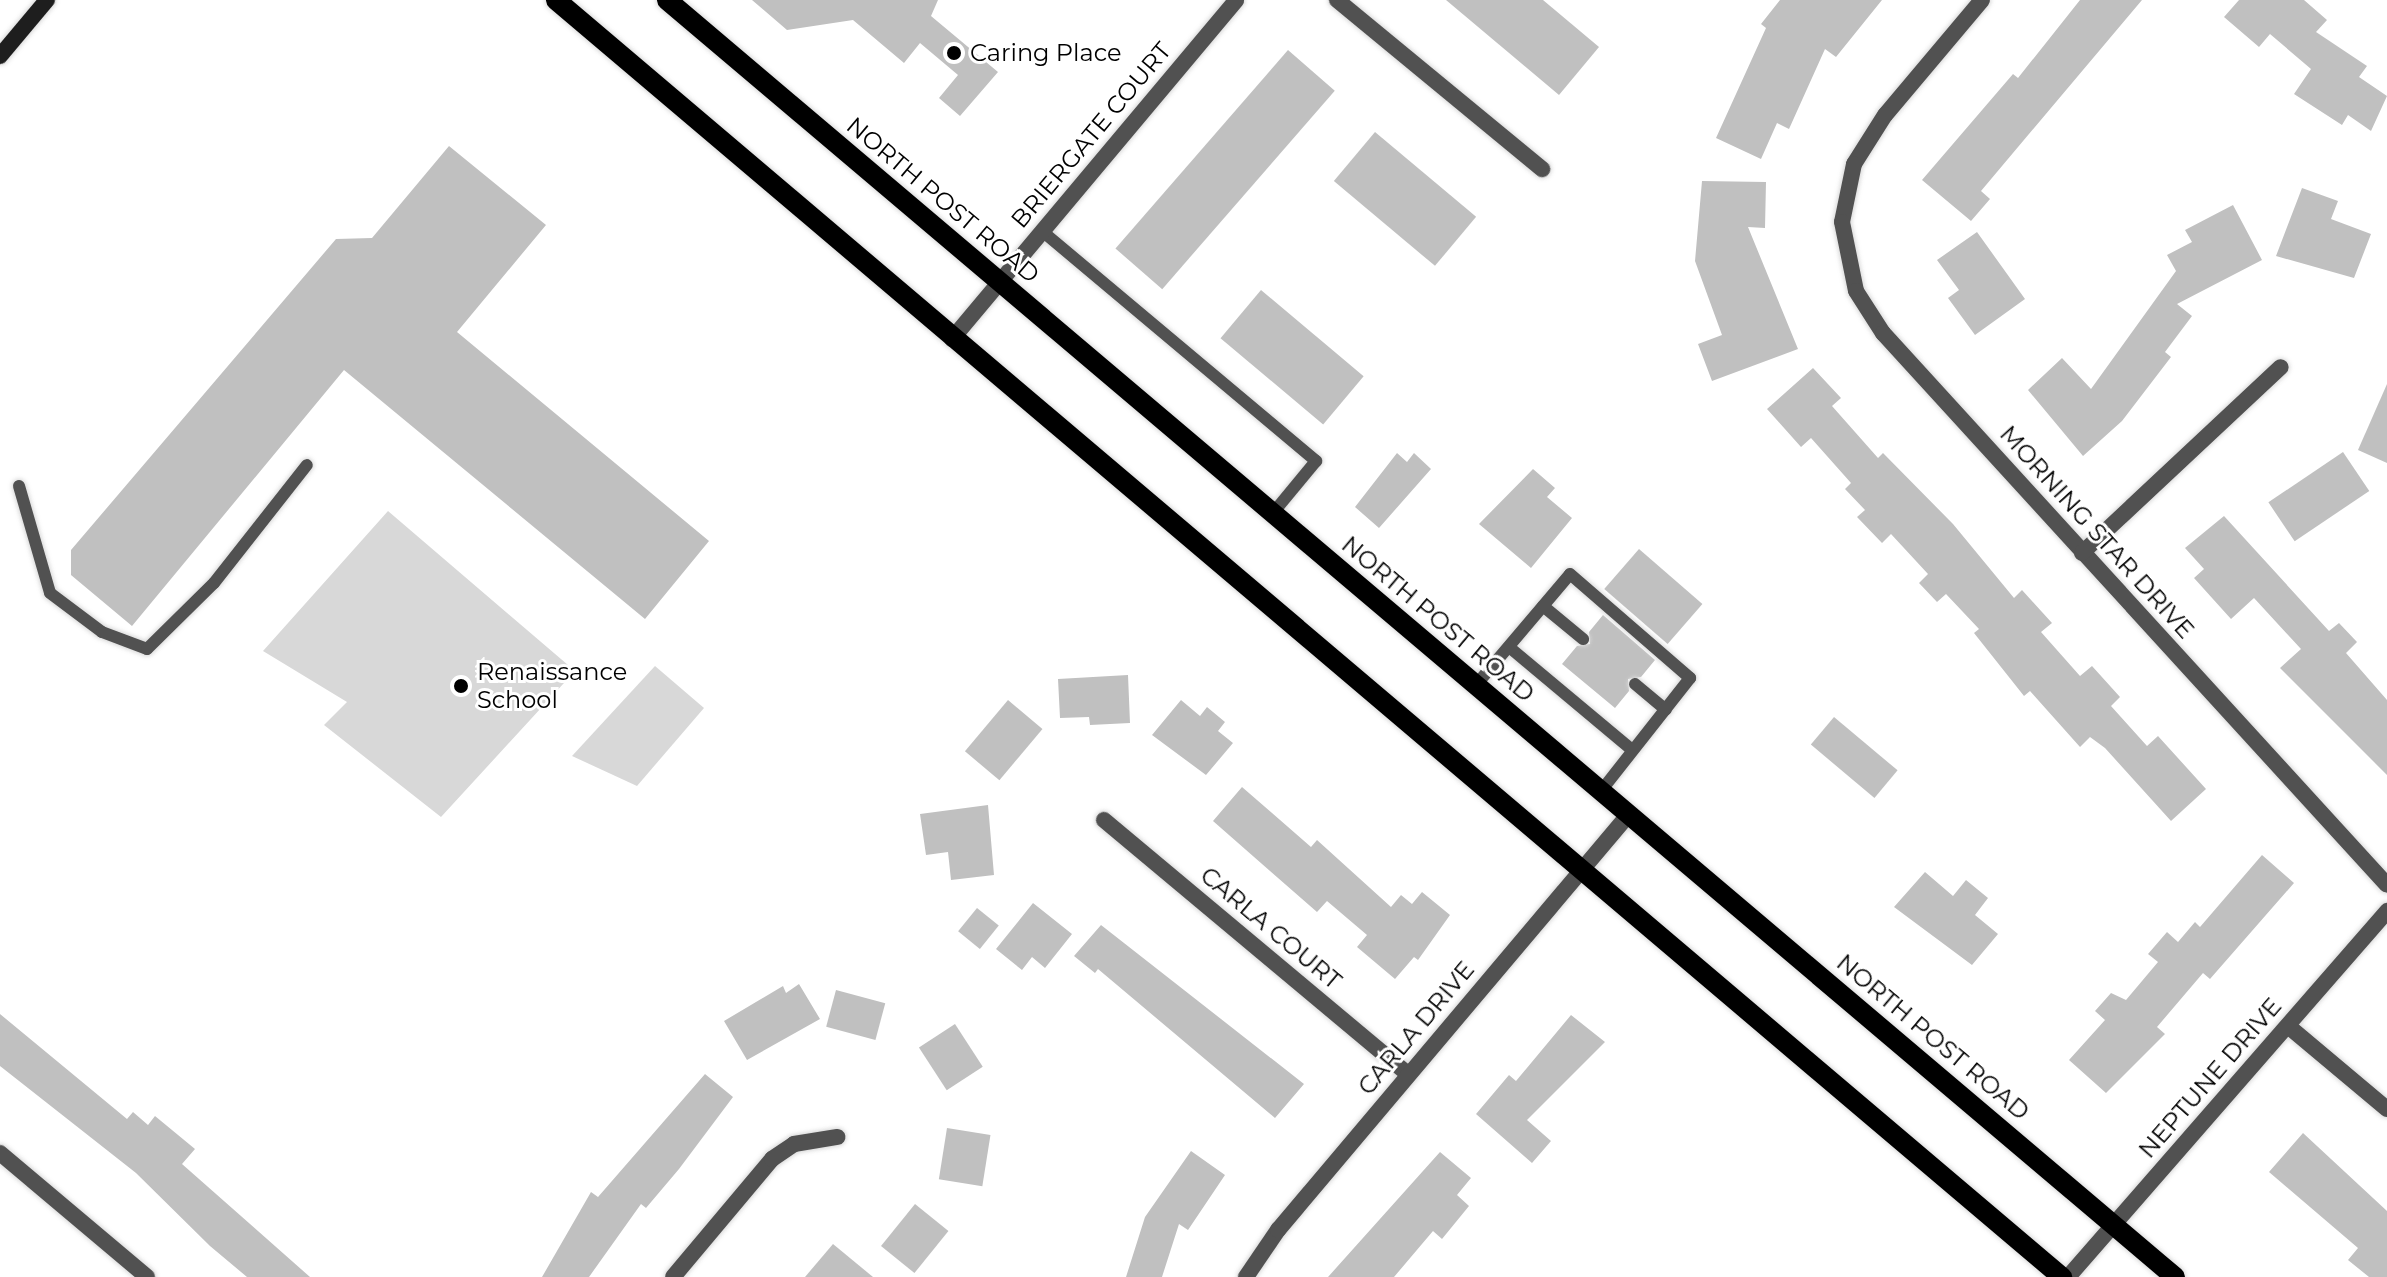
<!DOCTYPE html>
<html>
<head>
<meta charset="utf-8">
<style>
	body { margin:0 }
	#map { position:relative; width:2387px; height:1277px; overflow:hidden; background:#fff; font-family:Montserrat,sans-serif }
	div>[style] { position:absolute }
	.green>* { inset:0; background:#d8d8d8 }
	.building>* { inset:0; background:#c0c0c0; transform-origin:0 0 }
	.roads { filter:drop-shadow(0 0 2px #dbdbdb) drop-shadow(0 0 2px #dbdbdb) }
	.lane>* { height:12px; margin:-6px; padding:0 6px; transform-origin:6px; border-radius:6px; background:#515151 }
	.street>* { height:16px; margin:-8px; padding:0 8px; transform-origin:8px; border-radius:8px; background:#515151 }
	.secondary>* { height:16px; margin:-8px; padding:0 8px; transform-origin:8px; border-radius:8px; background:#1e1e1e }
	.primary>* { height:20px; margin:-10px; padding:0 10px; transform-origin:10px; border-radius:10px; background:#000 }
	.dots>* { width:22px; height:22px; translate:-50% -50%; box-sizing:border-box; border:4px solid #fff; border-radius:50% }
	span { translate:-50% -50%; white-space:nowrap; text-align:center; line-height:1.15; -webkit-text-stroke:6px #fff; paint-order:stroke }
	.poi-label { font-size:24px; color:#000 }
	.left { translate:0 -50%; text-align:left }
	.street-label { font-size:24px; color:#000 }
</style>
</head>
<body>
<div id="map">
	<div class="green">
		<i style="clip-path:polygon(388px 511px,575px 671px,441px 817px,324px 725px,347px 702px,263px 651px)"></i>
		<i style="clip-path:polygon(655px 666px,704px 708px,637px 786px,572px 756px)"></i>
	</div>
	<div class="building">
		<i style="clip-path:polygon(752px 0,938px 0,931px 16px,998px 72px,960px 116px,939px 98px,958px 75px,920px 43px,904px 63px,853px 20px,787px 30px)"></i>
		<i style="clip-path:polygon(1446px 0,1543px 0,1599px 47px,1559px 95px)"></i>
		<i style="clip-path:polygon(1780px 0,1882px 0,1836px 57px,1825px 49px,1789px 129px,1777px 123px,1761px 159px,1716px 138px,1766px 28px,1761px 24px)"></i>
		<i style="clip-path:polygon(2080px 0,2142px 0,1981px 191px,1990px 199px,1971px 221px,1922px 180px,2013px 74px,2018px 78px)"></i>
		<i style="clip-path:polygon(2239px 0,2304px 0,2327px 20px,2316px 32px,2367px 66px,2359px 77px,2387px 96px,2371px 131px,2348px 115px,2342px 125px,2294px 94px,2311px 69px,2270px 34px,2259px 47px,2224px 17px)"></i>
		<i style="left:1288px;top:50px;width:62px;height:263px;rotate:41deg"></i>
		<i style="left:1375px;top:132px;width:132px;height:64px;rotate:40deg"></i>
		<i style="clip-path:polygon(449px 146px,546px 225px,457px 332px,709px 541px,645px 619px,344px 370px,132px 626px,71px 575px,71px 550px,336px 239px,372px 238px)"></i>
		<i style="clip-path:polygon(1702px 181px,1766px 182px,1765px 228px,1748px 227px,1798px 349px,1712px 381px,1698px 344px,1722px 335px,1695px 261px)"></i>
		<i style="clip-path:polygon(2302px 188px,2338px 201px,2331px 219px,2371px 234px,2354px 278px,2276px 256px)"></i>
		<i style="clip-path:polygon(2233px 205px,2262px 260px,2177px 304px,2192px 316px,2165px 352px,2171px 357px,2122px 421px,2083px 456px,2028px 390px,2062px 358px,2091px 389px,2176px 271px,2167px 255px,2192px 242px,2185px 230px)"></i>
		<i style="clip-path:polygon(1977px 232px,2025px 299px,1975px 335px,1948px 298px,1959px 290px,1937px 260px)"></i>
		<i style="left:1261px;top:290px;width:134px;height:63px;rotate:40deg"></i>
		<i style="clip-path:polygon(1813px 368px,1841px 398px,1832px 406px,1878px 458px,1883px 453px,1953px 524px,2014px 598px,2022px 590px,2052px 623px,2041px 632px,2080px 676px,2092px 666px,2120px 697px,2111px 706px,2147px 746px,2158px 736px,2206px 789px,2171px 821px,2105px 748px,2090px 737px,2080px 747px,2030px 691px,2024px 696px,1974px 633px,1979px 629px,1946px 594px,1937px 602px,1919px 583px,1928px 574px,1891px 534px,1882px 543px,1857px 517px,1865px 510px,1845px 489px,1851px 483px,1811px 438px,1801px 447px,1767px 409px)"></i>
		<i style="clip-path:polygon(2387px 384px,2387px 463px,2358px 450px)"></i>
		<i style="left:2343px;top:452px;width:47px;height:90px;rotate:56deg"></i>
		<i style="clip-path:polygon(1397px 453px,1407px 462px,1414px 453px,1431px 469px,1379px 528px,1355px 507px)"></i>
		<i style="clip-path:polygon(1533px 469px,1555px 488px,1547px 497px,1572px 518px,1531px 568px,1479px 524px)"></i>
		<i style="clip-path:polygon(2224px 516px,2329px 631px,2339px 623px,2357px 642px,2346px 653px,2387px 700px,2387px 775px,2280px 668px,2301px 649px,2254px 598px,2231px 619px,2194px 578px,2204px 569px,2185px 548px)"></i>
		<i style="left:1639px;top:549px;width:84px;height:53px;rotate:41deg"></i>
		<i style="clip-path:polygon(1603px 615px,1655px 660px,1641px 677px,1628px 679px,1629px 691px,1615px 708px,1562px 664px,1577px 646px,1590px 644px,1589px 632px)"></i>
		<i style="clip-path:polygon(1128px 675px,1130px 723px,1090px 725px,1089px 717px,1060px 718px,1058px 679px)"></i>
		<i style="left:1008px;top:700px;width:45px;height:67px;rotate:40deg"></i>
		<i style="clip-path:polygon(1181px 700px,1200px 716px,1207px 707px,1225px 722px,1218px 731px,1233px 743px,1206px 775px,1152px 735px)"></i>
		<i style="left:1834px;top:717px;width:83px;height:36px;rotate:40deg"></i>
		<i style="clip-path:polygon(1242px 787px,1311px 847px,1317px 840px,1391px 907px,1401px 895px,1412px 904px,1422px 892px,1450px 915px,1418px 960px,1414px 957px,1395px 979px,1357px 947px,1367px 935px,1327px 901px,1317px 912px,1213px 821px)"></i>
		<i style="clip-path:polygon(988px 805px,994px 875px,951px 880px,948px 852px,926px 855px,920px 814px)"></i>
		<i style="clip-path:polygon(2262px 855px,2294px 883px,2210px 979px,2203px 973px,2157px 1027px,2165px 1034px,2106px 1093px,2069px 1060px,2105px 1020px,2095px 1011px,2111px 993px,2126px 1000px,2158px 962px,2148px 954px,2167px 932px,2178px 942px,2195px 922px,2200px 927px)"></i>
		<i style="clip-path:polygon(1925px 872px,1953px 896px,1966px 880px,1988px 898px,1975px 915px,1998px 934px,1972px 965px,1894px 907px)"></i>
		<i style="clip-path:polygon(1033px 903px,1072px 934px,1045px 968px,1032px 957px,1022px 970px,996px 949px)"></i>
		<i style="left:977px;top:908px;width:28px;height:30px;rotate:39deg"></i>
		<i style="clip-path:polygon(1101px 925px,1304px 1084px,1275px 1118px,1098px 969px,1095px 973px,1074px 956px)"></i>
		<i style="clip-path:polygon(799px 984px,820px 1019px,747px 1060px,724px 1021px,783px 986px,786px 993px)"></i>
		<i style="left:836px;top:990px;width:51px;height:38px;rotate:15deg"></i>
		<i style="clip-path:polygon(0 1014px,127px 1119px,133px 1112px,148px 1125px,155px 1116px,195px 1149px,182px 1164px,310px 1277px,247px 1277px,210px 1246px,136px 1173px,0 1066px)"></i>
		<i style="clip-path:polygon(1571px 1015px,1605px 1042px,1527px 1120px,1551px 1141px,1532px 1163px,1476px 1114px,1509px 1075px,1516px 1081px)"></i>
		<i style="left:955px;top:1024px;width:51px;height:43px;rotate:57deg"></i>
		<i style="clip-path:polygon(705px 1074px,733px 1097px,679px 1169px,646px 1208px,641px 1204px,589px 1277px,542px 1277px,591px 1192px,598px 1197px)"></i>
		<i style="left:947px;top:1128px;width:44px;height:52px;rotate:9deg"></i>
		<i style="clip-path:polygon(2303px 1133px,2387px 1211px,2387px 1277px,2369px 1277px,2348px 1260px,2358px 1248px,2269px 1172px)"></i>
		<i style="clip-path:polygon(1191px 1151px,1225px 1175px,1188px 1230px,1179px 1224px,1162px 1277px,1126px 1277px,1145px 1217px)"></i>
		<i style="clip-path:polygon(1440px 1152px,1471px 1178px,1457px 1195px,1469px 1206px,1442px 1239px,1433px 1231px,1394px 1277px,1328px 1277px)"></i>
		<i style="left:915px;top:1204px;width:43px;height:54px;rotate:39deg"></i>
		<i style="clip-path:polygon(833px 1244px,873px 1277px,805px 1277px)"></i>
	</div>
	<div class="roads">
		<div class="lane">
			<i style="left:1042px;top:231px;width:358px;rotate:40deg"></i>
			<i style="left:1316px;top:461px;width:67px;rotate:129.6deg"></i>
			<i style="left:19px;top:486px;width:111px;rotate:73.8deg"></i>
			<i style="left:50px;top:593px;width:65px;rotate:36.9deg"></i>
			<i style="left:102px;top:632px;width:48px;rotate:20.7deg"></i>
			<i style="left:147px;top:649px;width:94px;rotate:-44.6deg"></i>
			<i style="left:214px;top:583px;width:150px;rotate:-51.8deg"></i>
			<i style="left:1543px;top:606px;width:52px;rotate:39.5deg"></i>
			<i style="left:1509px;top:647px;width:160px;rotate:39.9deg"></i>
			<i style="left:1635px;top:684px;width:40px;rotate:40deg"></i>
			<i style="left:1476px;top:685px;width:145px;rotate:-49.7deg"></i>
			<i style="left:1570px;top:574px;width:159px;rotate:40.9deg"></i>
			<i style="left:1690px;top:678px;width:144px;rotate:128.2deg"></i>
		</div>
		<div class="street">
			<i style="left:1337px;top:0;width:266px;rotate:39.5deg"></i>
			<i style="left:1982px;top:0;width:150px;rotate:130.1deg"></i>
			<i style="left:1885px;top:115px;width:58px;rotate:122.3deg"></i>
			<i style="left:1854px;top:164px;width:59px;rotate:101.7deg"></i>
			<i style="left:1842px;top:222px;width:70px;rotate:78.5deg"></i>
			<i style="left:1856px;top:291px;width:50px;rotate:57.3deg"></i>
			<i style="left:1883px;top:333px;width:747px;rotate:47.6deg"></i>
			<i style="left:952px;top:339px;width:442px;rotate:-50deg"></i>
			<i style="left:2082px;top:553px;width:272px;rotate:-43.1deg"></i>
			<i style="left:1104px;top:820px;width:396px;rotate:39.9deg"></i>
			<i style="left:2288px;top:1026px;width:129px;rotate:40deg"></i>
			<i style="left:0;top:1153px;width:192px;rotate:40.1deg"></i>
			<i style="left:673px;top:1277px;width:154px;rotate:-50deg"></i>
			<i style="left:772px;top:1159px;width:27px;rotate:-34deg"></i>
			<i style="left:794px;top:1144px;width:44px;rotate:-9.2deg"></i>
			<i style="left:1246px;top:1277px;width:57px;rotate:-55.8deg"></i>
			<i style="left:1278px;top:1230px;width:544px;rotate:-49.84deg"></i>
			<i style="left:2068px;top:1277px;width:486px;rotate:-48.9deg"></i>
		</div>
		<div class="secondary">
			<i style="left:0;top:56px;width:73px;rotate:-50deg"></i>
		</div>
		<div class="primary">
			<i style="left:556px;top:0;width:1975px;rotate:40.3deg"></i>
			<i style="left:667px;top:0;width:1976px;rotate:40.26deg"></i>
		</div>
	</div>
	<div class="dots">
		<i style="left:954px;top:53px;background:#000"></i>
		<i style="left:461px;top:686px;background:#000"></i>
	</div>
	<div class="poi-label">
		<span class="left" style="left:970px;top:53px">Caring Place</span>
		<span class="left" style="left:477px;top:686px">Renaissance<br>School</span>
	</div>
	<div class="street-label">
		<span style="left:1091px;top:135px;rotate:-50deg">BRIERGATE COURT</span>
		<span style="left:943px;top:200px;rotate:40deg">NORTH POST ROAD</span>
		<span style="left:2097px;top:532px;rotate:48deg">MORNING STAR DRIVE</span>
		<span style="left:1438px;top:619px;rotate:40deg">NORTH POST ROAD</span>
		<span style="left:1271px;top:928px;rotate:40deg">CARLA COURT</span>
		<span style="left:1416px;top:1028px;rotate:-50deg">CARLA DRIVE</span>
		<span style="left:1933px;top:1037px;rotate:40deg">NORTH POST ROAD</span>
		<span style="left:2210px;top:1078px;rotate:-49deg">NEPTUNE DRIVE</span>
	</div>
</div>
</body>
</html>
